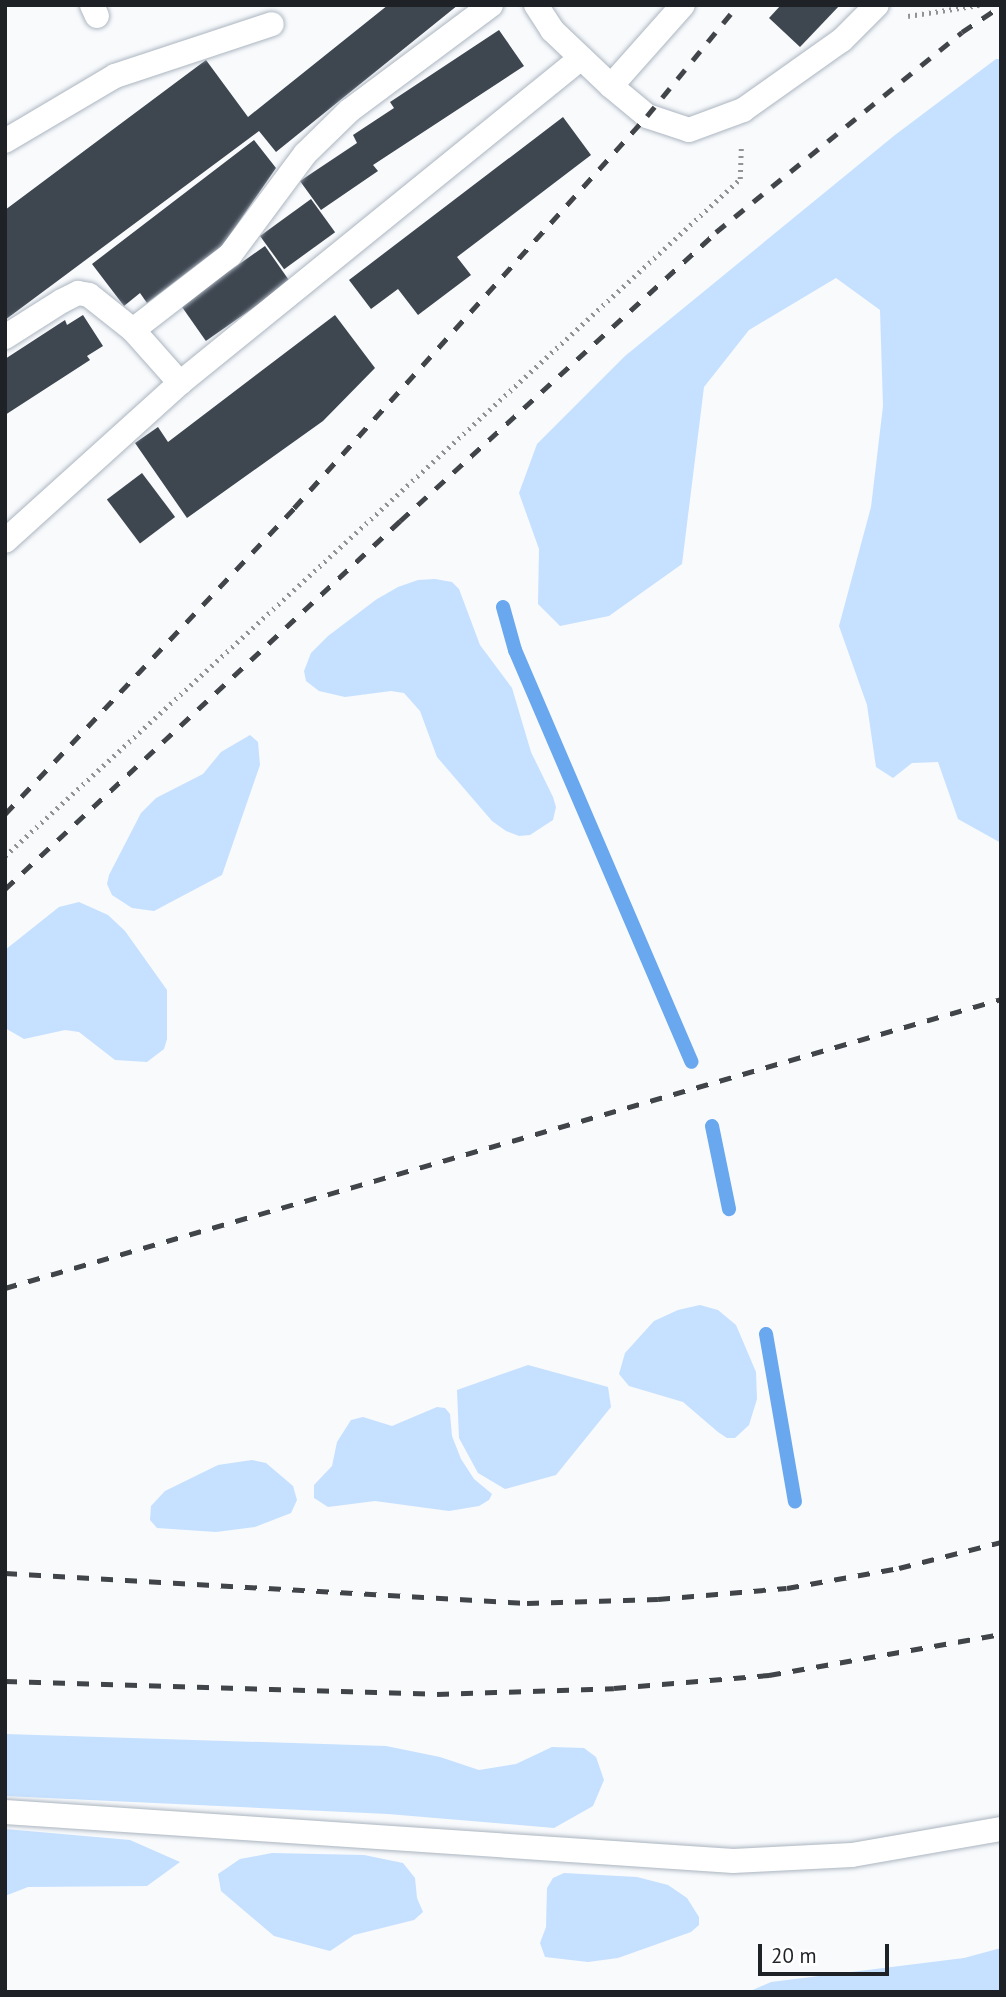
<!DOCTYPE html>
<html>
<head>
<meta charset="utf-8">
<style>
	body { margin:0 }
	#map { position:relative; width:1006px; height:1997px; overflow:hidden; background:#f8fafc; font-family:"PT Sans",sans-serif }
	div>[style] { position:absolute }
	.green>* { inset:0; background:#c6e0ff }
	.stream>* { height:14px; margin:-7px; padding:0 7px; transform-origin:7px; border-radius:7px; background:#69a7ee }
	.building>* { inset:0; background:#3e4650; transform-origin:0 0 }
	.path>* { height:4.5px; margin-top:-2.25px; transform-origin:0; background:repeating-linear-gradient(90deg,#919497 0 2px,transparent 0 7px) }
	.roads { filter:drop-shadow(0 0 2px #abb5c0) drop-shadow(0 0 2px #abb5c0) }
	.service>* { height:24px; margin:-12px; padding:0 12px; transform-origin:12px; border-radius:12px; background:#fff }
	.rail>* { height:5px; margin-top:-2.5px; transform-origin:0; background:repeating-linear-gradient(90deg,#414448 0 12px,transparent 0 24px) }
	span { translate:-50% -50%; white-space:nowrap; text-align:center; line-height:1.15; -webkit-text-stroke:7px #fff; paint-order:stroke }
	.frame { position:absolute; inset:0; border:7px solid #1e2126; pointer-events:none }
	.scale { position:absolute; left:758px; top:1944px; width:131px; height:32px; box-sizing:border-box; border:4px solid #1e2126; border-top:0; padding-left:9px; font-size:21px; line-height:24px; white-space:nowrap; color:#1e2126; -webkit-text-stroke:5px #fff; paint-order:stroke }
</style>
</head>
<body>
<div id="map">
	<div class="green">
		<i style="clip-path:polygon(996px 59px,1001px 59px,1001px 843px,958px 819px,938px 762px,912px 763px,893px 778px,876px 767px,867px 705px,839px 626px,871px 507px,883px 406px,880px 310px,836px 278px,749px 330px,704px 387px,682px 564px,609px 616px,560px 626px,538px 604px,539px 549px,519px 493px,537px 444px,625px 356px,895px 135px)"></i>
		<i style="clip-path:polygon(435px 579px,452px 582px,459px 589px,480px 645px,512px 688px,531px 752px,553px 797px,556px 807px,553px 820px,530px 835px,519px 836px,506px 831px,492px 821px,437px 757px,420px 711px,404px 693px,391px 691px,345px 697px,319px 691px,306px 681px,304px 671px,311px 653px,328px 636px,377px 599px,398px 587px,418px 580px)"></i>
		<i style="clip-path:polygon(250px 735px,258px 742px,260px 765px,222px 875px,154px 911px,132px 908px,112px 895px,107px 884px,109px 875px,141px 813px,156px 798px,203px 774px,221px 752px)"></i>
		<i style="clip-path:polygon(79px 902px,108px 915px,125px 931px,167px 990px,167px 1039px,164px 1049px,147px 1062px,115px 1060px,79px 1032px,65px 1030px,24px 1039px,5px 1028px,5px 950px,59px 907px)"></i>
		<i style="clip-path:polygon(700px 1305px,718px 1310px,736px 1325px,756px 1372px,757px 1399px,749px 1425px,735px 1438px,727px 1438px,718px 1432px,683px 1402px,629px 1386px,619px 1374px,625px 1353px,654px 1321px,678px 1310px)"></i>
		<i style="clip-path:polygon(528px 1365px,608px 1387px,611px 1407px,556px 1475px,505px 1489px,478px 1473px,459px 1438px,457px 1390px)"></i>
		<i style="clip-path:polygon(437px 1407px,445px 1408px,450px 1414px,452px 1436px,461px 1459px,474px 1479px,492px 1494px,489px 1500px,479px 1506px,449px 1511px,375px 1501px,328px 1507px,314px 1498px,314px 1485px,332px 1466px,337px 1442px,351px 1420px,363px 1417px,392px 1426px)"></i>
		<i style="clip-path:polygon(252px 1460px,266px 1463px,293px 1486px,297px 1500px,291px 1513px,255px 1527px,216px 1532px,157px 1528px,150px 1520px,151px 1506px,165px 1491px,218px 1465px)"></i>
		<i style="clip-path:polygon(5px 1734px,386px 1746px,440px 1757px,479px 1770px,516px 1764px,552px 1747px,584px 1748px,596px 1757px,604px 1780px,593px 1806px,554px 1828px,388px 1814px,5px 1796px)"></i>
		<i style="clip-path:polygon(5px 1829px,130px 1840px,180px 1862px,147px 1886px,28px 1887px,5px 1896px)"></i>
		<i style="clip-path:polygon(272px 1853px,364px 1855px,403px 1863px,415px 1878px,417px 1898px,423px 1912px,414px 1920px,354px 1935px,330px 1951px,274px 1936px,221px 1891px,218px 1874px,240px 1859px)"></i>
		<i style="clip-path:polygon(564px 1873px,637px 1877px,668px 1885px,687px 1898px,699px 1917px,699px 1925px,691px 1932px,618px 1958px,588px 1962px,545px 1957px,540px 1943px,546px 1927px,547px 1888px,553px 1878px)"></i>
		<i style="clip-path:polygon(1001px 1948px,1001px 1992px,748px 1992px,771px 1982px,964px 1958px)"></i>
	</div>
	<div class="stream">
		<i style="left:503px;top:607px;width:45px;rotate:74.4deg"></i>
		<i style="left:515px;top:650px;width:448px;rotate:66.8deg"></i>
		<i style="left:712px;top:1126px;width:85px;rotate:78.4deg"></i>
		<i style="left:766px;top:1334px;width:170px;rotate:80.2deg"></i>
	</div>
	<div class="building">
		<i style="clip-path:polygon(388px 5px,458px 5px,276px 152px,259px 131px,5px 320px,5px 210px,206px 60px,248px 117px)"></i>
		<i style="clip-path:polygon(781px 5px,840px 5px,800px 47px,769px 18px)"></i>
		<i style="clip-path:polygon(499px 30px,524px 66px,373px 165px,378px 171px,321px 210px,300px 181px,357px 143px,353px 135px,394px 108px,390px 102px)"></i>
		<i style="clip-path:polygon(563px 117px,591px 155px,457px 257px,471px 275px,418px 315px,398px 289px,371px 309px,349px 280px)"></i>
		<i style="clip-path:polygon(254px 140px,276px 168px,223px 245px,147px 303px,140px 293px,124px 306px,92px 264px)"></i>
		<i style="left:311px;top:199px;width:41px;height:63px;rotate:54deg"></i>
		<i style="left:265px;top:246px;width:44px;height:103px;rotate:55deg"></i>
		<i style="clip-path:polygon(83px 315px,103px 346px,87px 356px,90px 360px,5px 415px,5px 359px,65px 320px,67px 325px)"></i>
		<i style="clip-path:polygon(335px 315px,375px 368px,323px 421px,187px 518px,135px 443px,158px 427px,168px 442px)"></i>
		<i style="left:142px;top:473px;width:55px;height:44px;rotate:53deg"></i>
	</div>
	<div class="path">
		<i style="left:908px;top:16px;width:72px;rotate:-8.8deg"></i>
		<i style="left:5px;top:856px;width:999px;rotate:-42.65deg"></i>
		<i style="left:740px;top:179px;width:33px;rotate:-88deg"></i>
	</div>
	<div class="roads">
		<div class="service">
			<i style="left:92px;top:5px;width:12px;rotate:66deg"></i>
			<i style="left:536px;top:5px;width:30px;rotate:57deg"></i>
			<i style="left:552px;top:30px;width:81px;rotate:43.5deg"></i>
			<i style="left:611px;top:86px;width:47px;rotate:39.8deg"></i>
			<i style="left:647px;top:116px;width:44px;rotate:18.4deg"></i>
			<i style="left:689px;top:130px;width:58px;rotate:-20.3deg"></i>
			<i style="left:743px;top:110px;width:121px;rotate:-35.3deg"></i>
			<i style="left:842px;top:40px;width:49px;rotate:-45deg"></i>
			<i style="left:611px;top:86px;width:108px;rotate:-48.4deg"></i>
			<i style="left:5px;top:141px;width:128px;rotate:-30.6deg"></i>
			<i style="left:115px;top:76px;width:165px;rotate:-18.3deg"></i>
			<i style="left:133px;top:330px;width:123px;rotate:-37.7deg"></i>
			<i style="left:230px;top:255px;width:126px;rotate:-53.4deg"></i>
			<i style="left:305px;top:154px;width:62px;rotate:-44.3deg"></i>
			<i style="left:349px;top:111px;width:177px;rotate:-36.7deg"></i>
			<i style="left:5px;top:337px;width:67px;rotate:-32.3deg"></i>
			<i style="left:62px;top:301px;width:18px;rotate:-27deg"></i>
			<i style="left:78px;top:293px;width:11px;rotate:10deg"></i>
			<i style="left:89px;top:295px;width:56px;rotate:38.5deg"></i>
			<i style="left:133px;top:330px;width:71px;rotate:48.4deg"></i>
			<i style="left:5px;top:541px;width:236px;rotate:-42.1deg"></i>
			<i style="left:180px;top:383px;width:516px;rotate:-39.02deg"></i>
			<i style="left:5px;top:1812px;width:730px;rotate:3.85deg"></i>
			<i style="left:733px;top:1861px;width:119px;rotate:-2.9deg"></i>
			<i style="left:852px;top:1855px;width:151px;rotate:-9.9deg"></i>
		</div>
	</div>
	<div class="rail">
		<i style="left:5px;top:814px;width:421px;rotate:-46.6deg"></i>
		<i style="left:294px;top:508px;width:528px;rotate:-48deg"></i>
		<i style="left:647px;top:116px;width:144px;rotate:-50.7deg"></i>
		<i style="left:5px;top:889px;width:540px;rotate:-42.97deg"></i>
		<i style="left:400px;top:521px;width:428px;rotate:-42.4deg"></i>
		<i style="left:716px;top:232px;width:317px;rotate:-39.1deg"></i>
		<i style="left:962px;top:32px;width:47px;rotate:-33.7deg"></i>
		<i style="left:5px;top:1288px;width:1037px;rotate:-16.18deg"></i>
		<i style="left:5px;top:1573px;width:523px;rotate:3.29deg"></i>
		<i style="left:527px;top:1603px;width:131px;rotate:-1.7deg"></i>
		<i style="left:658px;top:1599px;width:129px;rotate:-4.9deg"></i>
		<i style="left:787px;top:1588px;width:114px;rotate:-10.1deg"></i>
		<i style="left:899px;top:1568px;width:105px;rotate:-14.3deg"></i>
		<i style="left:5px;top:1681px;width:432px;rotate:1.7deg"></i>
		<i style="left:437px;top:1694px;width:177px;rotate:-1.9deg"></i>
		<i style="left:614px;top:1688px;width:156px;rotate:-4.8deg"></i>
		<i style="left:769px;top:1675px;width:236px;rotate:-10deg"></i>
	</div>
	<div class="frame"></div>
	<div class="scale">20 m</div>
</div>
</body>
</html>
